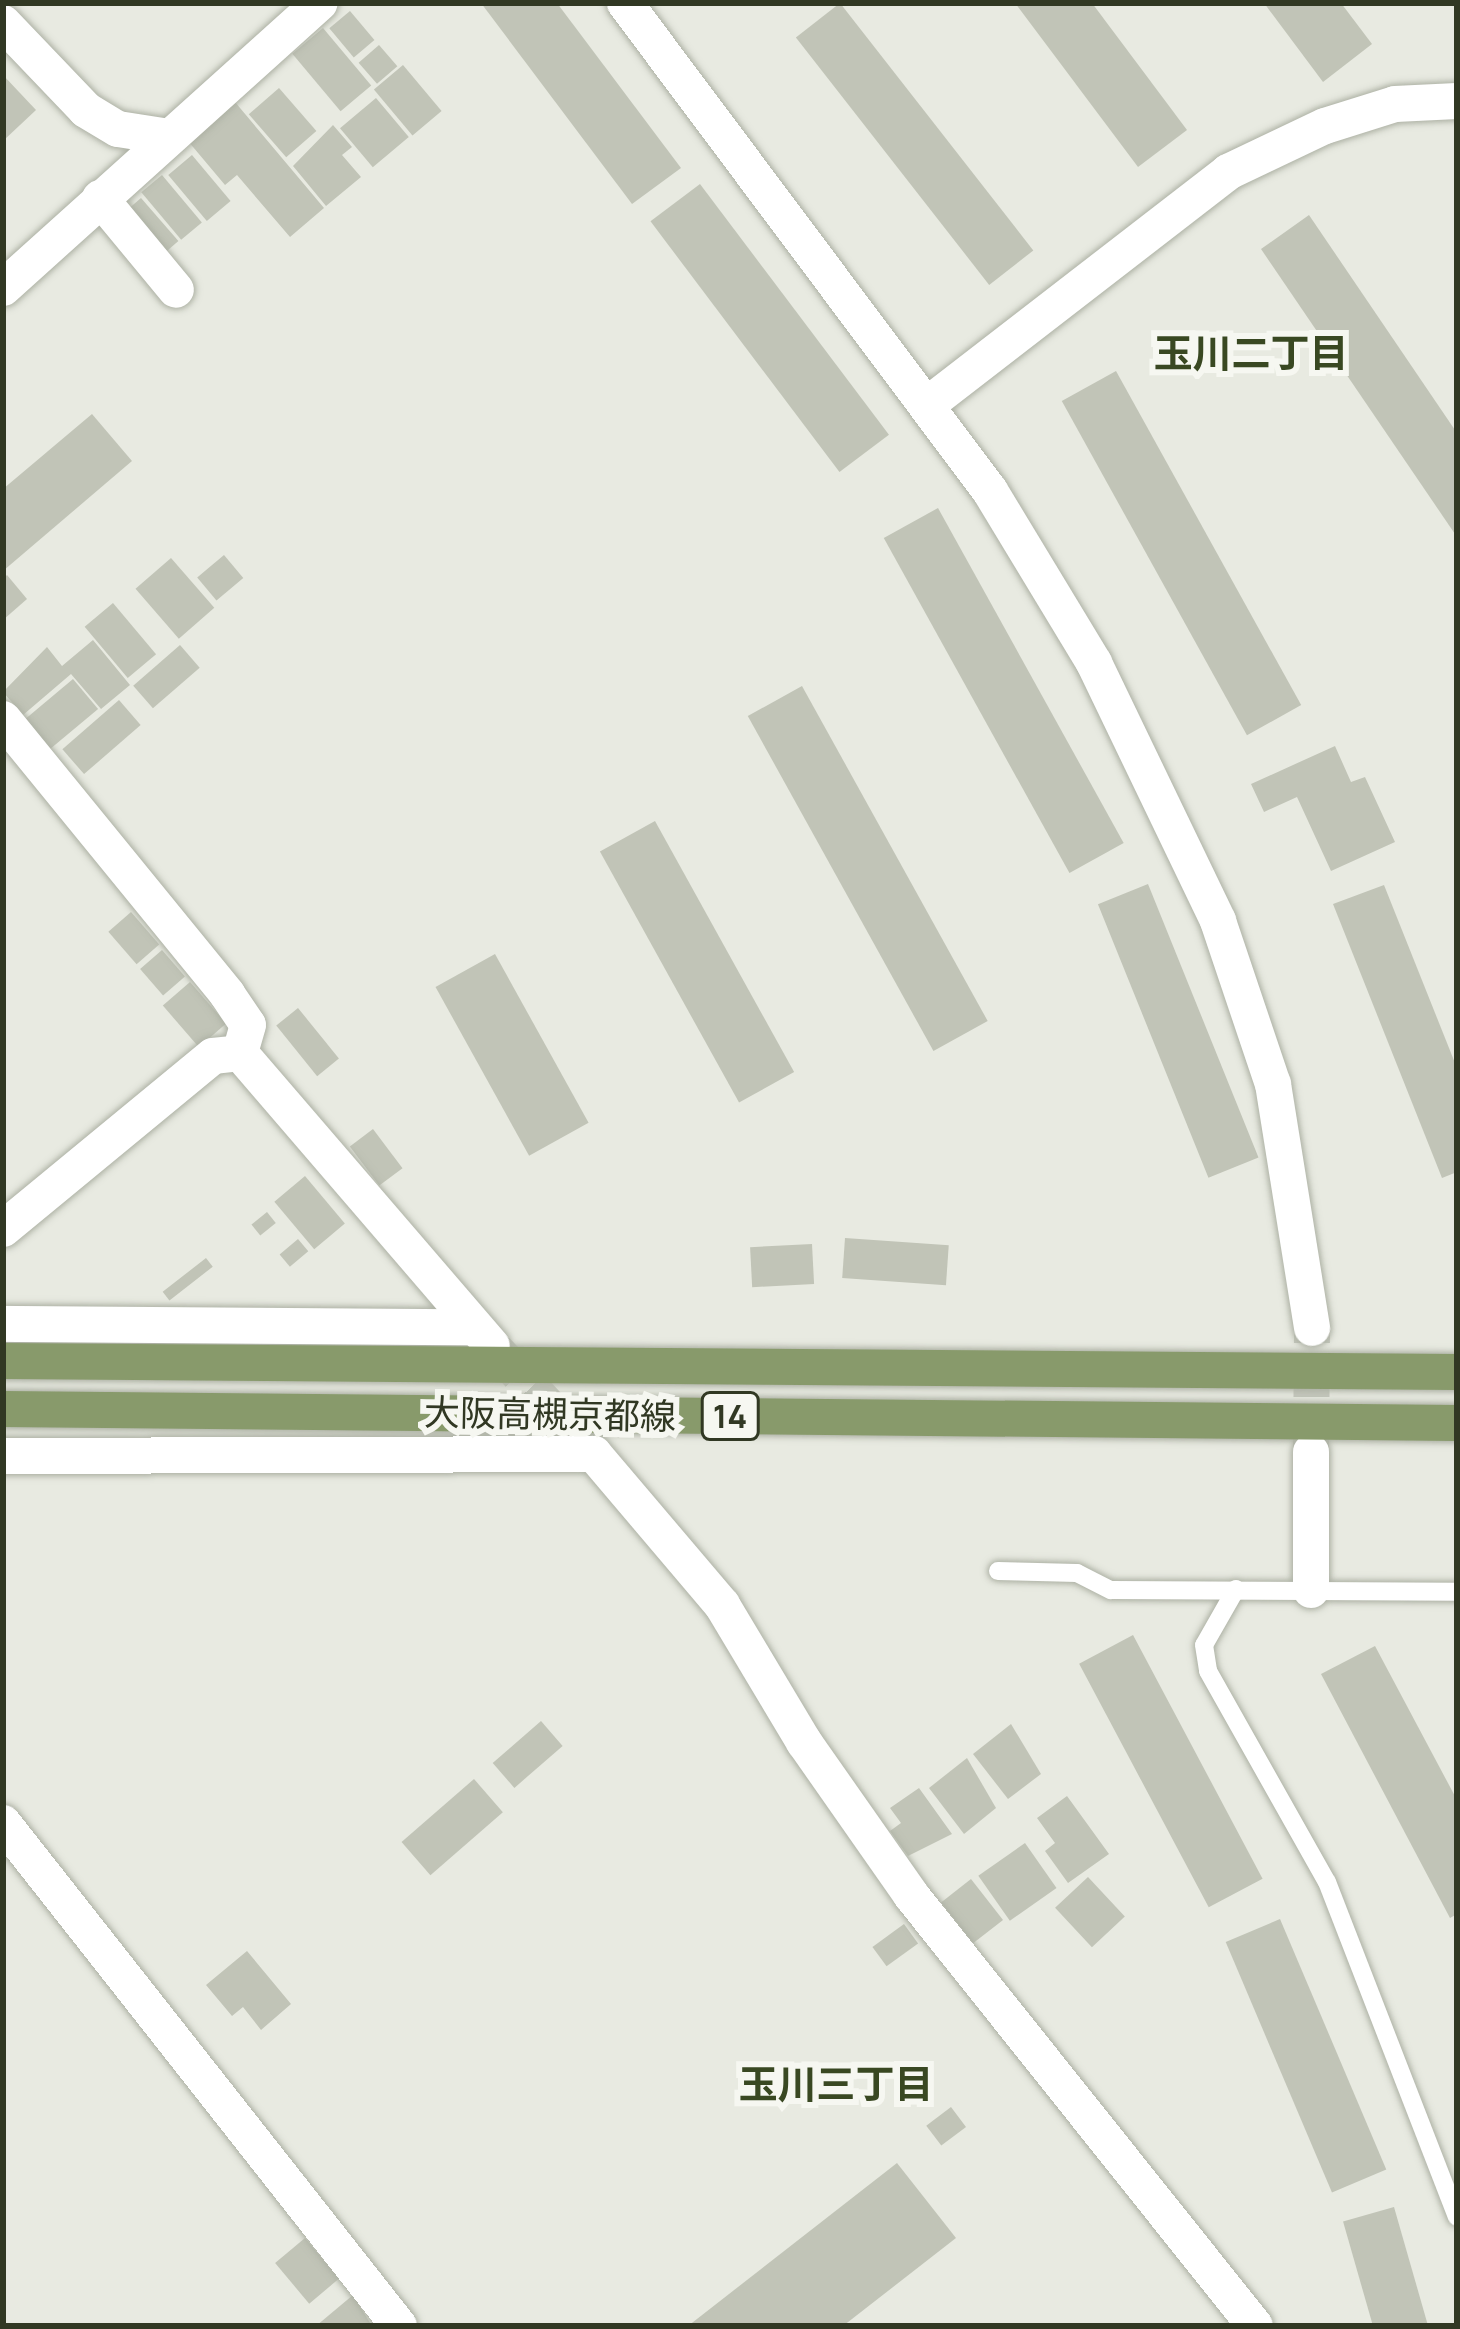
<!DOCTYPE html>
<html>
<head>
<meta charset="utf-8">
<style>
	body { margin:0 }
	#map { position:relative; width:1460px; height:2329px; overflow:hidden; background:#e8eae1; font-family:Manrope,"Noto Sans JP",sans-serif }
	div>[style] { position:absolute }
	.building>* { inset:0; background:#c1c4b7; transform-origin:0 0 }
	.minor-tunnel>* { height:36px; margin-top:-18px; transform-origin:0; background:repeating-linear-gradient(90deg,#c3c6bb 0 36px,transparent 0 54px) }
	.roads { filter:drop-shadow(0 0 3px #adb1a4) drop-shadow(0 0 3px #adb1a4) }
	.service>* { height:18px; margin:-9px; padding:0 9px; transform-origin:9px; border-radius:9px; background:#fff }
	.minor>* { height:36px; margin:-18px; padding:0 18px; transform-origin:18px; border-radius:18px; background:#fff }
	.tertiary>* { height:36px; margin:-18px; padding:0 18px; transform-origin:18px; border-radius:18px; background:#fff }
	.primary>* { height:36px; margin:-18px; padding:0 18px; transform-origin:18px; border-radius:18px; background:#889a6b }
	span { translate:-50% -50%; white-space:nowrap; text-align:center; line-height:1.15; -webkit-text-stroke:12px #f6f7f1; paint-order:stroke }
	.shield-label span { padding:3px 9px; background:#f6f7f1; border:3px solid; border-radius:9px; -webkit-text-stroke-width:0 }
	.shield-label { font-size:33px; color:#313823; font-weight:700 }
	.street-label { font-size:36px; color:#313823 }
	.neighbourhood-label { font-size:39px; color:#394822; font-weight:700 }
	.frame { position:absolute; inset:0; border:6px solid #313823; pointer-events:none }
</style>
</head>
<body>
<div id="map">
	<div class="building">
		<i style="clip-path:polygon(481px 3px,557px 3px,681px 168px,632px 204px)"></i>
		<i style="left:840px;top:3px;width:314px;height:56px;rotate:52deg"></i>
		<i style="clip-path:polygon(1015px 3px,1092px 3px,1187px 130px,1138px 167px)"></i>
		<i style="clip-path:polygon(1264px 3px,1341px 3px,1372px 44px,1323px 82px)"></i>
		<i style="left:350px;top:11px;width:38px;height:27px;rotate:50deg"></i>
		<i style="left:323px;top:28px;width:75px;height:40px;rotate:50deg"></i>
		<i style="left:379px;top:45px;width:28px;height:27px;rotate:49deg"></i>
		<i style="left:403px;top:65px;width:60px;height:38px;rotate:50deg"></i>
		<i style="clip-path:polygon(3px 75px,36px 110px,3px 141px)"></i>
		<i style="left:279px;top:88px;width:57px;height:40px;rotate:49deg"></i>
		<i style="left:376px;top:98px;width:51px;height:47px;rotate:50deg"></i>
		<i style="clip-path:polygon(235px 102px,324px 208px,290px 237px,237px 175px,225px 185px,188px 141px)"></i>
		<i style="clip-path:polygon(333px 125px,352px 147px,342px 155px,361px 177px,326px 206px,293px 166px)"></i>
		<i style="left:192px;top:155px;width:60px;height:31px;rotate:50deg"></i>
		<i style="left:162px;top:175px;width:62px;height:27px;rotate:50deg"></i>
		<i style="left:700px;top:184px;width:314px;height:62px;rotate:53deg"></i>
		<i style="left:141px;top:198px;width:57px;height:23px;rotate:49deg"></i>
		<i style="clip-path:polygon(1309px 215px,1457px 433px,1457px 537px,1261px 249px)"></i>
		<i style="left:1116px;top:371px;width:382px;height:62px;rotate:61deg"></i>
		<i style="clip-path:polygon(92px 414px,132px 461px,3px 571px,3px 489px)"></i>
		<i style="left:938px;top:508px;width:383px;height:62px;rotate:61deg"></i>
		<i style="left:224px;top:555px;width:30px;height:35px;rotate:50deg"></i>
		<i style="left:171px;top:558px;width:66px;height:47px;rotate:49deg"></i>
		<i style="clip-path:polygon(7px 575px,27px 599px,3px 620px,3px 579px)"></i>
		<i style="left:113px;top:603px;width:67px;height:37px;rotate:50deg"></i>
		<i style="clip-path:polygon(93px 640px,130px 685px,101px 709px,71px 674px,23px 715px,3px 692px,47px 647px,62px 666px)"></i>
		<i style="left:180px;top:645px;width:30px;height:62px;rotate:49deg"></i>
		<i style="left:73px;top:679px;width:39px;height:63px;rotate:50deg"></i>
		<i style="left:802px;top:686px;width:383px;height:62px;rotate:61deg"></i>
		<i style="left:119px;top:700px;width:33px;height:75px;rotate:49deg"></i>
		<i style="clip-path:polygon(1335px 746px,1351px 782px,1365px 777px,1395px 842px,1331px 871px,1297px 797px,1264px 812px,1251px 784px)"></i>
		<i style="left:655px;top:821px;width:287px;height:63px;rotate:61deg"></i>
		<i style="left:1148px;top:884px;width:295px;height:54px;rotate:68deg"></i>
		<i style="clip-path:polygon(1384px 885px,1457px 1068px,1457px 1172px,1442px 1178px,1333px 904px)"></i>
		<i style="left:131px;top:912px;width:43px;height:30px;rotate:49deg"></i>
		<i style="left:162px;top:950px;width:35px;height:29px;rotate:49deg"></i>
		<i style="left:495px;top:954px;width:193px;height:68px;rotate:61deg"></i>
		<i style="left:190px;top:982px;width:55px;height:36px;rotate:49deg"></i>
		<i style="left:298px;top:1008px;width:65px;height:28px;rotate:51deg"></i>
		<i style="left:373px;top:1129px;width:49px;height:29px;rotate:53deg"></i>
		<i style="left:305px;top:1176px;width:62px;height:40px;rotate:50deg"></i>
		<i style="left:267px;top:1212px;width:14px;height:20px;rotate:51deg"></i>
		<i style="left:845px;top:1238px;width:104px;height:40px;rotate:4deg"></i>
		<i style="left:298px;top:1239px;width:16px;height:24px;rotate:50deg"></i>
		<i style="left:812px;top:1244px;width:40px;height:62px;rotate:87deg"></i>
		<i style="left:206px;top:1258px;width:11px;height:55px;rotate:52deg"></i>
		<i style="left:1133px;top:1635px;width:276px;height:61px;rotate:62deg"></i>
		<i style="clip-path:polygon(1375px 1646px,1457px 1800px,1457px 1914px,1450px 1918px,1321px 1674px)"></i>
		<i style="left:541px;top:1721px;width:33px;height:64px;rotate:49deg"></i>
		<i style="clip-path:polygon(1011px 1724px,1041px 1774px,1008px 1799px,973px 1754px)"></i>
		<i style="clip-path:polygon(967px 1758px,996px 1808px,964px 1834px,929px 1788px)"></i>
		<i style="left:474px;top:1779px;width:44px;height:96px;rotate:49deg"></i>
		<i style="clip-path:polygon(919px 1788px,952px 1834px,908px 1856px,890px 1831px,901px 1823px,890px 1808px)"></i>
		<i style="clip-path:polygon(1067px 1796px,1109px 1854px,1068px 1883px,1045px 1851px,1055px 1843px,1037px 1818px)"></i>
		<i style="left:1025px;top:1843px;width:55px;height:57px;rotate:55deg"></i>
		<i style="left:1088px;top:1877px;width:54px;height:45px;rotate:47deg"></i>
		<i style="left:971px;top:1879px;width:52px;height:38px;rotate:52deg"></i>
		<i style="left:1280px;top:1919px;width:272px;height:59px;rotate:67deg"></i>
		<i style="left:904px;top:1924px;width:24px;height:39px;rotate:54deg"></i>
		<i style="clip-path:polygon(247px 1951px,291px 2004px,261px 2030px,243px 2007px,232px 2016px,206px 1985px)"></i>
		<i style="left:951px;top:2107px;width:25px;height:31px;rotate:53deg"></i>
		<i style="clip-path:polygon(897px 2163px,956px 2238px,843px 2326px,688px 2326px)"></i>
		<i style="left:1394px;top:2207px;width:124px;height:53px;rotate:74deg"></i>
		<i style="left:305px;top:2238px;width:53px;height:39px;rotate:50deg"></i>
		<i style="clip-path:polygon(353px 2295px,372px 2326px,316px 2326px)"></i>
	</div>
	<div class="minor-tunnel">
		<i style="left:494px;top:1348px;width:112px;rotate:46.8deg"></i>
		<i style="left:1311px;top:1451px;width:123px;rotate:-89.5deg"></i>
	</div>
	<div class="roads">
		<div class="service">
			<i style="left:998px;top:1571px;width:79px;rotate:1.5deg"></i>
			<i style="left:1077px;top:1573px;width:38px;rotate:27deg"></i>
			<i style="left:1111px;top:1590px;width:346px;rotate:0.3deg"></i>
			<i style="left:1236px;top:1589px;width:64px;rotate:119.7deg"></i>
			<i style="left:1204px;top:1645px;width:26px;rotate:81deg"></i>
			<i style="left:1208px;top:1671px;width:242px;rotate:60.6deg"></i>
			<i style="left:1327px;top:1882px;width:359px;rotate:68.8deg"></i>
		</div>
		<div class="minor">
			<i style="left:625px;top:3px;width:609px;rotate:53.21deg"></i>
			<i style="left:990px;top:491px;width:201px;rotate:58.8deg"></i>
			<i style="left:1094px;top:663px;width:286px;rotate:64.3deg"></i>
			<i style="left:1218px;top:921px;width:172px;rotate:71.4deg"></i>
			<i style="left:1273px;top:1084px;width:247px;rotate:80.9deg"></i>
			<i style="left:3px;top:23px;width:120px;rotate:46.3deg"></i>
			<i style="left:86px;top:110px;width:37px;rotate:31deg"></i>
			<i style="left:118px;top:129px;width:52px;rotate:8.9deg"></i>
			<i style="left:100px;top:198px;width:119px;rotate:50.4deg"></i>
			<i style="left:3px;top:288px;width:426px;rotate:-42deg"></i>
			<i style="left:3px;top:719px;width:355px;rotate:50.8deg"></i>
			<i style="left:227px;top:994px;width:37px;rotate:56deg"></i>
			<i style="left:248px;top:1025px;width:29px;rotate:106deg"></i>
			<i style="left:240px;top:1053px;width:386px;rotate:49.3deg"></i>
			<i style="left:3px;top:1229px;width:272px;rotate:-39.5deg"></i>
			<i style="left:213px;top:1056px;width:27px;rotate:-6deg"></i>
			<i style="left:3px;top:1324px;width:469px;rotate:0.4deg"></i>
			<i style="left:3px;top:1456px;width:591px;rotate:-0.19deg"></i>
			<i style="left:594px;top:1454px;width:198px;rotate:49.7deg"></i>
			<i style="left:722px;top:1605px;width:160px;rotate:59.1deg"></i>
			<i style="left:804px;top:1742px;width:187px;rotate:55deg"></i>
			<i style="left:911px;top:1895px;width:551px;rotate:51.41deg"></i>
			<i style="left:1311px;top:1590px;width:138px;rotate:-90deg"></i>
			<i style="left:3px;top:1823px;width:640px;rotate:51.79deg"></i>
		</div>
		<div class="tertiary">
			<i style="left:927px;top:405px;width:381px;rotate:-37.7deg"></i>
			<i style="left:1228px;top:172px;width:107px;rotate:-25.4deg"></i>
			<i style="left:1325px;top:126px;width:73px;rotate:-17.4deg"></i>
			<i style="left:1395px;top:104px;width:62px;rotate:-2.8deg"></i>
		</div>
		<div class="primary">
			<i style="left:3px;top:1361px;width:1454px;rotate:0.43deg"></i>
			<i style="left:3px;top:1409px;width:1454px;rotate:0.55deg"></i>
		</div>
	</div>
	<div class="shield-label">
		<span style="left:730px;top:1416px">14</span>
	</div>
	<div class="street-label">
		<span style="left:550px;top:1414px;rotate:1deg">大阪高槻京都線</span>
	</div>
	<div class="neighbourhood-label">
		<span style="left:1251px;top:352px">玉川二丁目</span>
		<span style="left:836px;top:2083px">玉川三丁目</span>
	</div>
	<div class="frame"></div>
</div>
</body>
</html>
